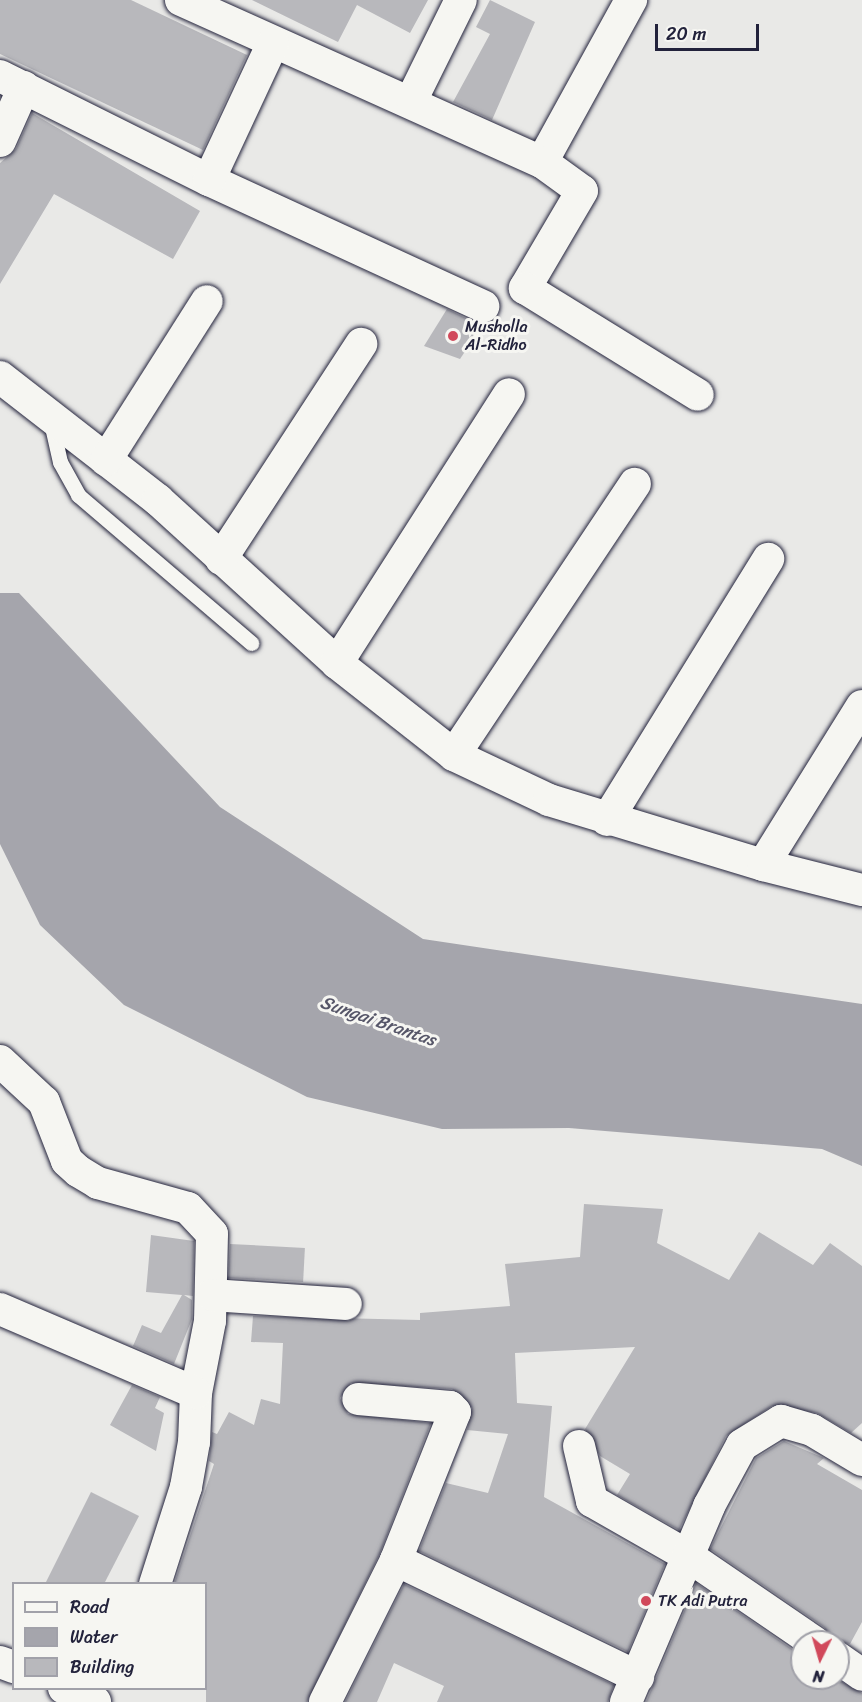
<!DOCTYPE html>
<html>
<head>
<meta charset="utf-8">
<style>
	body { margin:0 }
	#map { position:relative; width:862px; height:1702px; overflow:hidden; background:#e9e9e7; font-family:Sriracha,sans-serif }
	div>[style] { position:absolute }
	.water>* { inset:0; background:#a5a5ac }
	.building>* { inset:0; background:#b8b8bc; transform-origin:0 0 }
	.roads { filter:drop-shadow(0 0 2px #22223b) drop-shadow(0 0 2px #22223b) }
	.lane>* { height:15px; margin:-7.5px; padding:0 7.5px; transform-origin:7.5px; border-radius:7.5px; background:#f6f6f2 }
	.street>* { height:32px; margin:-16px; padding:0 16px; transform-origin:16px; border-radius:16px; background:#f6f6f2 }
	.dots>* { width:16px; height:16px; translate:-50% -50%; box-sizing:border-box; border:3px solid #f6f6f2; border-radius:50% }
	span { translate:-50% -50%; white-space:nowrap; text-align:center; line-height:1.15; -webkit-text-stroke:6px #f6f6f2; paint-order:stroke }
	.poi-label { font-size:16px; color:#22223b }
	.left { translate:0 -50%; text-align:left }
	.water-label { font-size:18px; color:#565668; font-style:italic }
	.legend { position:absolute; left:12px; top:1582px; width:195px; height:108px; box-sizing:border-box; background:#f6f6f2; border:2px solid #a1a1a9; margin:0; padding:8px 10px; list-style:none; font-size:18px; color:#22223b }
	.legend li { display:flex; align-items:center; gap:12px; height:30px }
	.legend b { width:30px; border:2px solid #a1a1a9 }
	.north { position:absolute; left:790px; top:1630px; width:60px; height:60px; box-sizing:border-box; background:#f6f6f2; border:2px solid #a1a1a9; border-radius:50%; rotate:185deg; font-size:16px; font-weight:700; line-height:24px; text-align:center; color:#22223b }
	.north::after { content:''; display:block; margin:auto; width:21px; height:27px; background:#d1495b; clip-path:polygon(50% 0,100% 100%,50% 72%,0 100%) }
	.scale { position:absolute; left:655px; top:24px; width:104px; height:27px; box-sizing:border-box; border:3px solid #22223b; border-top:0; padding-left:8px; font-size:18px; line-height:21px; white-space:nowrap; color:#22223b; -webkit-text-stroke:4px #f6f6f2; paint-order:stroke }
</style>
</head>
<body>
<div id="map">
	<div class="water">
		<i style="clip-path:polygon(0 593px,19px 593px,220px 807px,423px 939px,862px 1004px,862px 1166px,822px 1149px,569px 1128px,442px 1129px,307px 1097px,124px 1005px,40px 925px,0 844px)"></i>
	</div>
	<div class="building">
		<i style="clip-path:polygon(0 0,131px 0,247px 55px,203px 150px,0 54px)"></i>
		<i style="clip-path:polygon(252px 0,428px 0,410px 33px,357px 5px,338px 42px)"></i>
		<i style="clip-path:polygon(490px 0,535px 22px,492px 120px,453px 102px,490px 34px,476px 27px)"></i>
		<i style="clip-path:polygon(32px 113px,200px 211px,173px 259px,54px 194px,0 284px,0 163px,16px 149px)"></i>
		<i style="clip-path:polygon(447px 309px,482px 326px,460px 359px,424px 346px)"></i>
		<i style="clip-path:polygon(584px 1204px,663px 1209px,657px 1243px,729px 1280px,759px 1232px,813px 1265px,830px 1243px,862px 1266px,862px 1423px,851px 1433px,817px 1413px,772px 1406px,726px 1436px,679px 1530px,617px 1495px,630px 1474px,600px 1456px,585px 1429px,635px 1347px,515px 1353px,517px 1403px,552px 1406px,544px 1497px,665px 1564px,628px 1652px,419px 1551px,446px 1483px,488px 1493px,508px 1434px,467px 1430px,472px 1408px,452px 1389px,351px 1383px,340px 1398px,348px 1414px,431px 1423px,380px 1553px,307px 1702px,206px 1702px,206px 1584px,174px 1584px,214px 1464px,209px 1461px,212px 1432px,217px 1434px,229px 1412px,254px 1425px,261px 1399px,280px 1404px,283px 1343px,251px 1342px,253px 1316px,420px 1320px,420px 1313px,510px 1306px,505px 1264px,580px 1257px)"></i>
		<i style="clip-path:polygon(151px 1235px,194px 1241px,193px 1296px,184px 1295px,192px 1300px,192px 1319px,174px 1364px,133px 1346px,142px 1325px,161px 1333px,182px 1295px,146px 1292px)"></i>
		<i style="left:230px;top:1244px;width:75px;height:34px;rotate:3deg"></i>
		<i style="clip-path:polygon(132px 1385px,160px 1397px,155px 1408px,164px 1413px,156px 1451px,110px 1425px)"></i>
		<i style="clip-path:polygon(784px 1441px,824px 1458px,817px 1464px,862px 1490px,862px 1622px,850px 1644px,832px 1641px,824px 1627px,710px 1549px,756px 1458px)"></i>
		<i style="clip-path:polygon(91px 1492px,139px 1516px,104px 1584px,45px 1584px)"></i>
		<i style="clip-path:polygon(696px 1583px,802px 1656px,802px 1678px,835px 1678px,862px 1693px,862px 1702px,646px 1702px)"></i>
		<i style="clip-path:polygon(404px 1584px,614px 1685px,608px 1702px,437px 1702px,444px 1686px,394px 1663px,377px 1702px,345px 1702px)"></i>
	</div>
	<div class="roads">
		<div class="lane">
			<i style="left:51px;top:422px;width:41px;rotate:77.3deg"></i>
			<i style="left:60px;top:462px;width:38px;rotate:61deg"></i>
			<i style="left:78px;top:495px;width:228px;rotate:40.5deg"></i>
		</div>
		<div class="street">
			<i style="left:181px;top:0;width:396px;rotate:24.2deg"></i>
			<i style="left:542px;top:162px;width:185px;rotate:-61.2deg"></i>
			<i style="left:0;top:76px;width:233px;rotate:26.5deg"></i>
			<i style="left:209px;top:180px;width:302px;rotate:24.7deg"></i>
			<i style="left:412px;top:99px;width:110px;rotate:-63.7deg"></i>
			<i style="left:0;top:141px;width:59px;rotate:-66deg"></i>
			<i style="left:542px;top:162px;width:49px;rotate:35.9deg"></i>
			<i style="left:582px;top:191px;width:113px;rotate:120.4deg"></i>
			<i style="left:525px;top:288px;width:203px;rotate:31.7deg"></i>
			<i style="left:209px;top:180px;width:151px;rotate:-65deg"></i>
			<i style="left:0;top:377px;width:200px;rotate:37.9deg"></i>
			<i style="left:158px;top:500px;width:242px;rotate:42.3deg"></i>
			<i style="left:337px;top:663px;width:149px;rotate:38.2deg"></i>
			<i style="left:454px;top:755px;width:105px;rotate:25.3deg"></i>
			<i style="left:549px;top:800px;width:224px;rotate:16.9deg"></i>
			<i style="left:106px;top:460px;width:188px;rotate:-57.6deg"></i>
			<i style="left:221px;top:559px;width:257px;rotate:-56.9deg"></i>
			<i style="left:337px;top:663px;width:319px;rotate:-57.4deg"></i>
			<i style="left:862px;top:706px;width:187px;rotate:121.9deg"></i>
			<i style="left:763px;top:865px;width:102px;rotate:14.2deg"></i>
			<i style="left:454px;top:755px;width:326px;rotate:-56.3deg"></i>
			<i style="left:607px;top:820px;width:307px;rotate:-58.3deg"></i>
			<i style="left:0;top:1061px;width:60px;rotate:43deg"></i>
			<i style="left:44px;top:1102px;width:63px;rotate:68.7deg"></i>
			<i style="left:67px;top:1161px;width:15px;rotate:42deg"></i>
			<i style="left:78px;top:1171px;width:23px;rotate:31deg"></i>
			<i style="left:98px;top:1183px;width:93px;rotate:15.5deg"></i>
			<i style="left:188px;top:1208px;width:35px;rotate:47deg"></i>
			<i style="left:212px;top:1234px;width:87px;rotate:91.3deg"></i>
			<i style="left:210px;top:1321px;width:73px;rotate:101deg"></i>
			<i style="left:196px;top:1393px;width:49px;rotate:92.3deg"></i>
			<i style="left:194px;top:1442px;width:46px;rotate:100.1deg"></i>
			<i style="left:186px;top:1487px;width:102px;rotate:107.7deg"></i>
			<i style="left:212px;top:1295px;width:134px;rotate:3.8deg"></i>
			<i style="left:0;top:1309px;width:213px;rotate:23.2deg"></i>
			<i style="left:579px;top:1446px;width:57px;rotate:76.7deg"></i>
			<i style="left:592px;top:1501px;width:111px;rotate:29.8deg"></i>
			<i style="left:688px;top:1556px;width:153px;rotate:34.3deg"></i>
			<i style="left:396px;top:1560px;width:269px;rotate:25.8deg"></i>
			<i style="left:838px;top:1658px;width:29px;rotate:35deg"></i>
			<i style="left:0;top:1662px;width:15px;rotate:20deg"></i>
			<i style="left:64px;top:1688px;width:34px;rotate:24deg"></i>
			<i style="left:325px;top:1702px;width:159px;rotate:-63.4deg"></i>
			<i style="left:396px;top:1560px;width:159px;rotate:-68.3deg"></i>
			<i style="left:455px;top:1412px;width:7px;rotate:-135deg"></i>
			<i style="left:450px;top:1407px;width:92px;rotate:-175deg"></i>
			<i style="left:626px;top:1702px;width:213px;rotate:-67deg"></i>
			<i style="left:709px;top:1506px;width:69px;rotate:-61.6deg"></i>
			<i style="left:742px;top:1445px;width:46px;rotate:-31.6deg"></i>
			<i style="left:781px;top:1421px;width:32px;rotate:16deg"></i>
			<i style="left:812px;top:1430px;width:58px;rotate:31deg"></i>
		</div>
	</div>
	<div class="dots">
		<i style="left:453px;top:336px;background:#d1495b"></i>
		<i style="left:646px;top:1601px;background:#d1495b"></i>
	</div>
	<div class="poi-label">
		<span class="left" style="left:465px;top:336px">Musholla<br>Al-Ridho</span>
		<span class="left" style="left:658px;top:1601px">TK Adi Putra</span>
	</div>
	<div class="water-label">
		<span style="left:378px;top:1021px;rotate:19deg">Sungai Brantas</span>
	</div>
	<ul class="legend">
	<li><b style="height:8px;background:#f6f6f2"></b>Road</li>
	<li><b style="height:16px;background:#a5a5ac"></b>Water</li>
	<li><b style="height:16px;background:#b8b8bc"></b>Building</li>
	</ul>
	<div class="north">N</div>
	<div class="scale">20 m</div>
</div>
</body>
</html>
